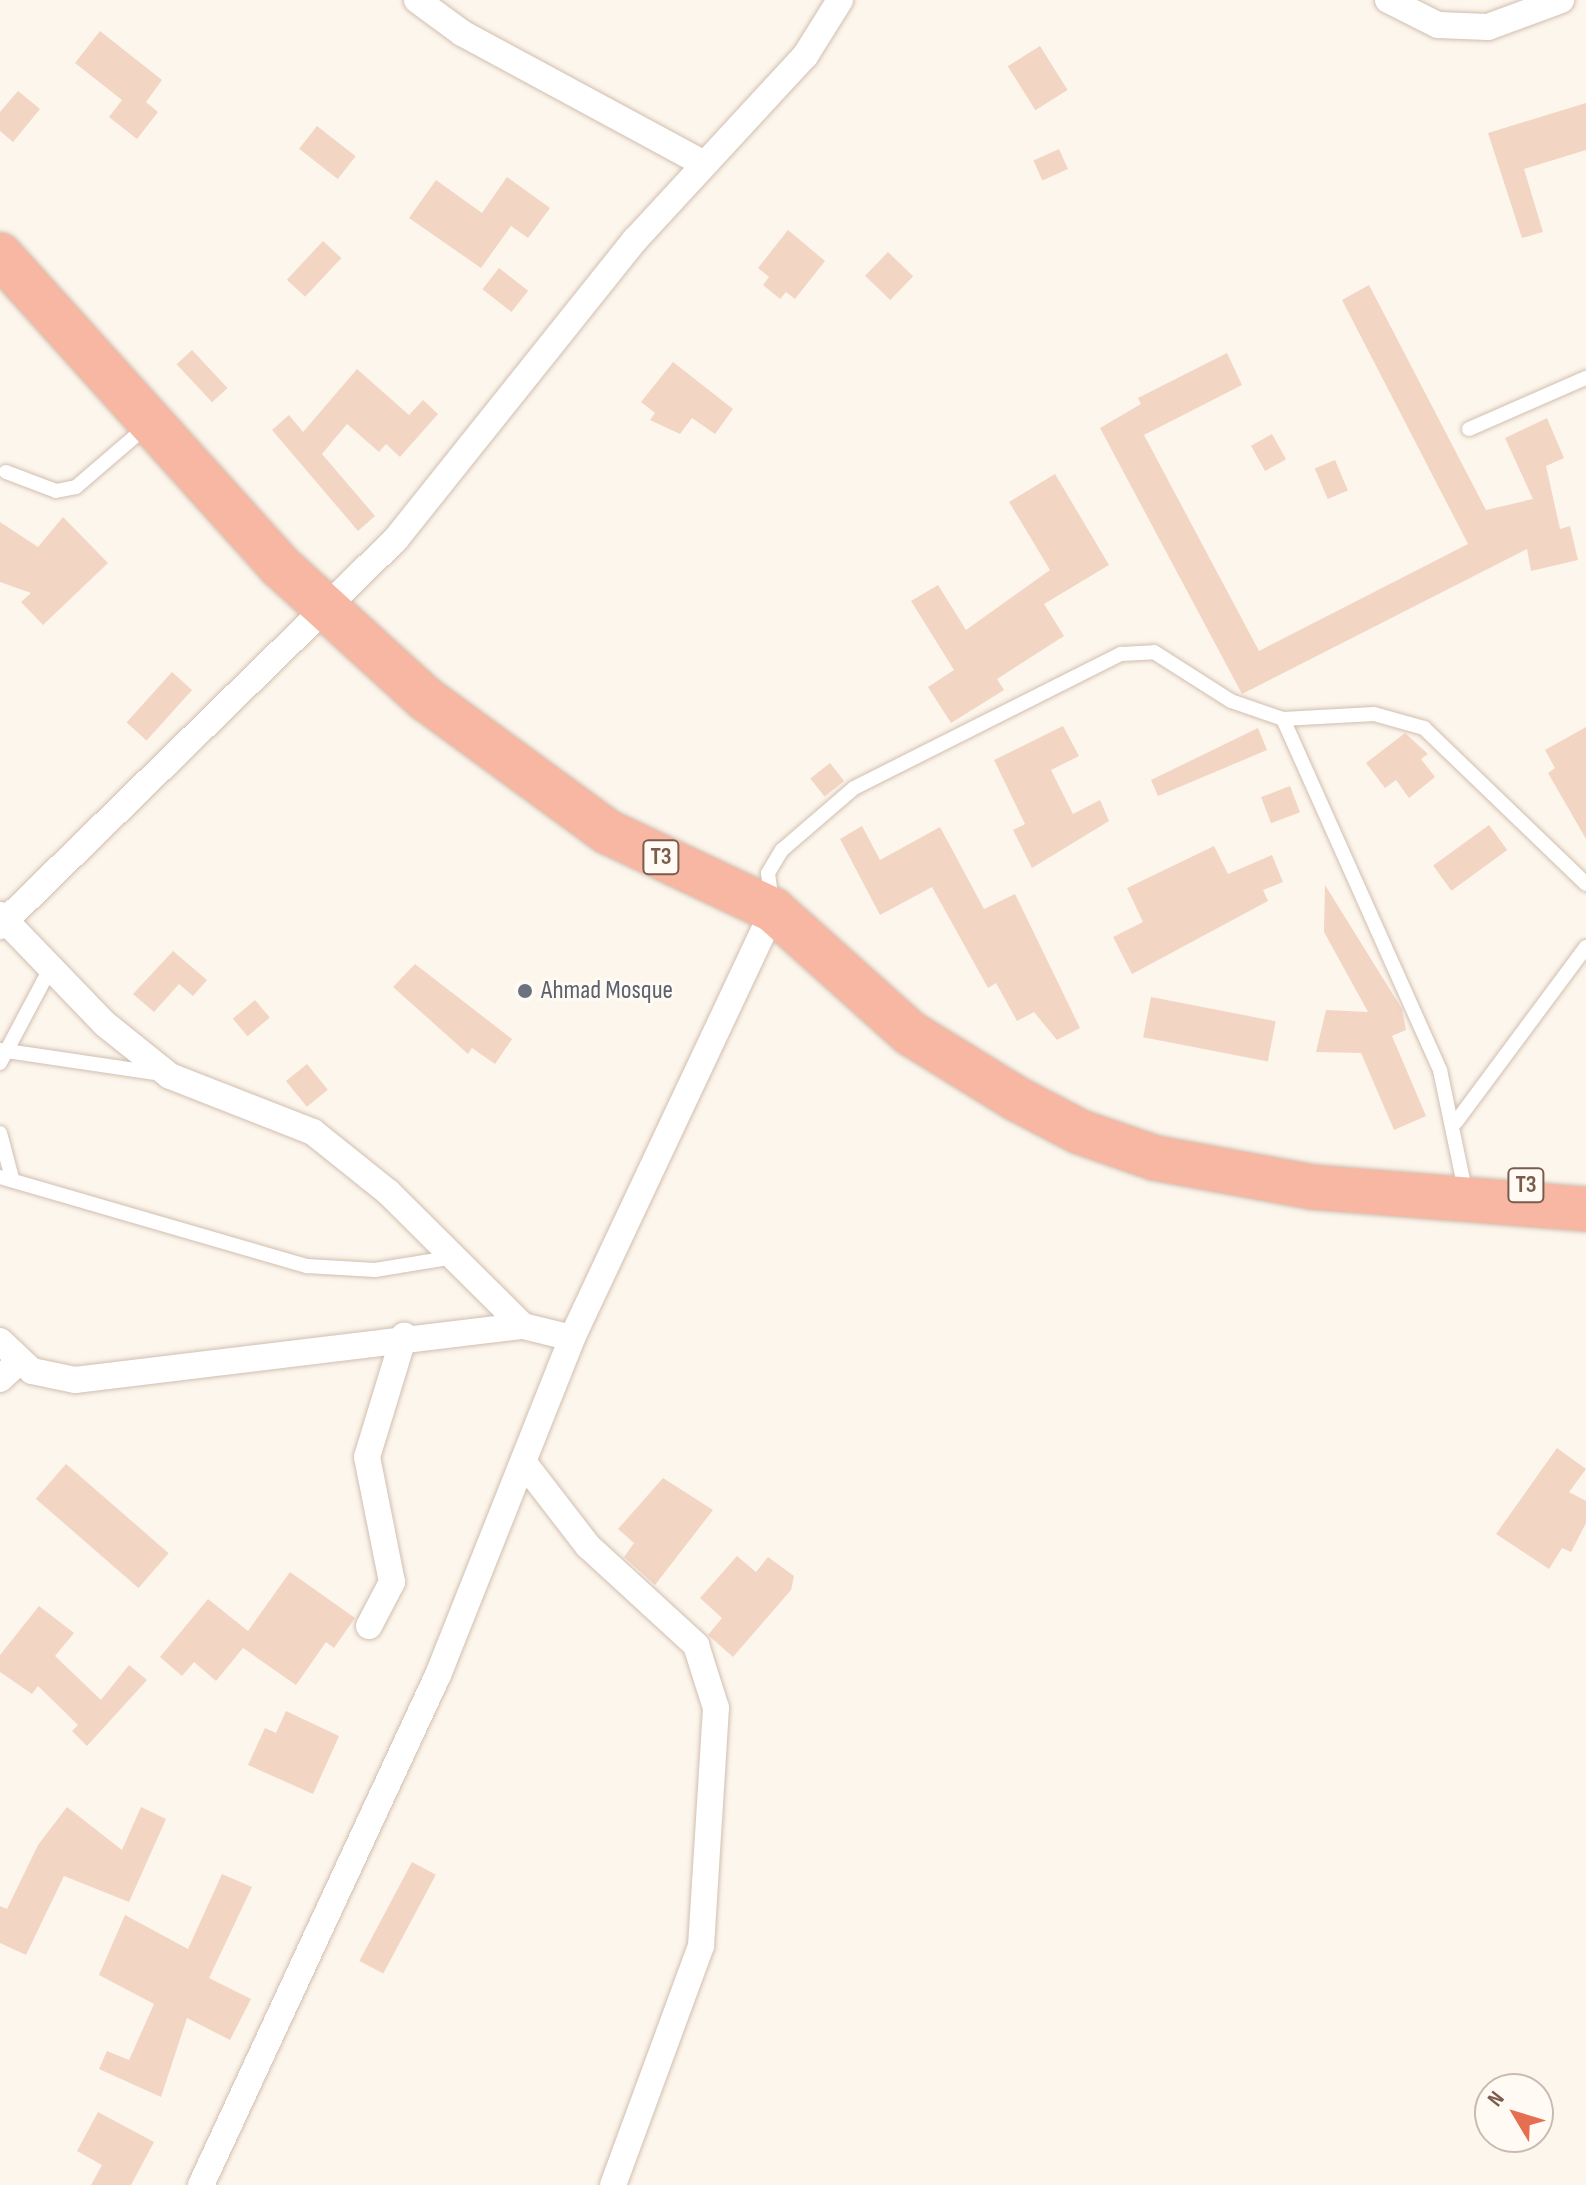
<!DOCTYPE html>
<html>
<head>
<meta charset="utf-8">
<style>
	body { margin:0 }
	#map { position:relative; width:1586px; height:2185px; overflow:hidden; background:#fdf6ec; font-family:"Sofia Sans Condensed",sans-serif }
	div>[style] { position:absolute }
	.building>* { inset:0; background:#f3d5c3; transform-origin:0 0 }
	.roads { filter:drop-shadow(0 0 2px #d1beb0) drop-shadow(0 0 2px #d1beb0) }
	.lane>* { height:14px; margin:-7px; padding:0 7px; transform-origin:7px; border-radius:7px; background:#fff }
	.street>* { height:26px; margin:-13px; padding:0 13px; transform-origin:13px; border-radius:13px; background:#fff }
	.highway>* { height:44px; margin:-22px; padding:0 22px; transform-origin:22px; border-radius:22px; background:#f7b7a3 }
	.dots>* { width:22px; height:22px; translate:-50% -50%; box-sizing:border-box; border:4px solid #fffaf3; border-radius:50% }
	span { translate:-50% -50%; white-space:nowrap; text-align:center; line-height:1.15; -webkit-text-stroke:6px #fffaf3; paint-order:stroke }
	.shield-label span { padding:2px 6px; background:#fffaf3; border:2px solid; border-radius:6px; -webkit-text-stroke-width:0 }
	.shield-label { font-size:24px; color:#7a5c4d; font-weight:700 }
	.worship-label { font-size:26px; color:#5b616d }
	.left { translate:0 -50%; text-align:left }
	.north { position:absolute; left:1474px; top:2073px; width:80px; height:80px; box-sizing:border-box; background:#fffaf3; border:2px solid #cabbb1; border-radius:50%; rotate:308deg; font-size:22px; font-weight:700; line-height:32px; text-align:center; color:#7a5c4d }
	.north::after { content:''; display:block; margin:auto; width:28px; height:36px; background:#e76f51; clip-path:polygon(50% 0,100% 100%,50% 72%,0 100%) }
</style>
</head>
<body>
<div id="map">
	<div class="building">
		<i style="clip-path:polygon(100px 31px,162px 80px,146px 102px,158px 112px,137px 139px,109px 117px,122px 100px,75px 63px)"></i>
		<i style="left:1040px;top:46px;width:52px;height:38px;rotate:58deg"></i>
		<i style="clip-path:polygon(18px 91px,40px 109px,13px 142px,0 131px,0 112px)"></i>
		<i style="clip-path:polygon(1586px 103px,1586px 150px,1524px 169px,1543px 232px,1522px 238px,1488px 133px)"></i>
		<i style="left:317px;top:126px;width:49px;height:29px;rotate:38deg"></i>
		<i style="left:1059px;top:149px;width:22px;height:28px;rotate:66deg"></i>
		<i style="clip-path:polygon(507px 177px,550px 208px,528px 238px,511px 226px,481px 268px,409px 218px,436px 180px,482px 213px)"></i>
		<i style="clip-path:polygon(788px 230px,825px 261px,795px 299px,786px 292px,780px 299px,763px 285px,769px 277px,758px 268px)"></i>
		<i style="left:323px;top:241px;width:25px;height:53px;rotate:43deg"></i>
		<i style="left:888px;top:252px;width:35px;height:33px;rotate:44deg"></i>
		<i style="left:499px;top:268px;width:37px;height:27px;rotate:38deg"></i>
		<i style="clip-path:polygon(1369px 285px,1486px 510px,1533px 499px,1505px 438px,1547px 418px,1564px 458px,1546px 466px,1560px 529px,1570px 526px,1578px 560px,1531px 571px,1527px 549px,1242px 694px,1100px 428px,1141px 404px,1138px 398px,1227px 353px,1242px 385px,1144px 435px,1259px 651px,1468px 544px,1342px 300px)"></i>
		<i style="left:192px;top:350px;width:52px;height:21px;rotate:47deg"></i>
		<i style="clip-path:polygon(673px 362px,733px 409px,715px 434px,692px 418px,680px 434px,650px 420px,655px 413px,641px 402px)"></i>
		<i style="clip-path:polygon(357px 369px,409px 415px,423px 400px,438px 414px,400px 457px,386px 444px,379px 452px,347px 424px,322px 454px,375px 516px,358px 531px,272px 430px,289px 415px,303px 432px)"></i>
		<i style="left:1272px;top:434px;width:29px;height:24px;rotate:61deg"></i>
		<i style="left:1335px;top:460px;width:33px;height:22px;rotate:67deg"></i>
		<i style="clip-path:polygon(1055px 474px,1109px 565px,1044px 604px,1064px 636px,997px 679px,1004px 690px,951px 723px,928px 687px,954px 670px,911px 601px,938px 585px,966px 630px,1050px 570px,1009px 502px)"></i>
		<i style="clip-path:polygon(63px 517px,108px 563px,43px 625px,21px 602px,31px 593px,0 582px,0 522px,38px 547px)"></i>
		<i style="left:172px;top:672px;width:27px;height:68px;rotate:42deg"></i>
		<i style="clip-path:polygon(1063px 726px,1079px 756px,1051px 770px,1073px 814px,1100px 800px,1109px 821px,1032px 868px,1013px 830px,1025px 824px,994px 760px)"></i>
		<i style="clip-path:polygon(1586px 727px,1586px 839px,1548px 773px,1555px 768px,1545px 750px)"></i>
		<i style="clip-path:polygon(1258px 728px,1267px 750px,1158px 796px,1151px 780px)"></i>
		<i style="clip-path:polygon(1405px 733px,1428px 754px,1421px 759px,1435px 777px,1409px 798px,1396px 780px,1385px 788px,1366px 763px)"></i>
		<i style="left:830px;top:763px;width:23px;height:25px;rotate:52deg"></i>
		<i style="left:1290px;top:786px;width:28px;height:31px;rotate:69deg"></i>
		<i style="left:1489px;top:825px;width:31px;height:69px;rotate:54deg"></i>
		<i style="clip-path:polygon(862px 826px,880px 860px,940px 827px,984px 909px,1015px 894px,1080px 1028px,1057px 1040px,1034px 1012px,1017px 1021px,996px 983px,988px 988px,932px 887px,880px 915px,840px 839px)"></i>
		<i style="clip-path:polygon(1214px 846px,1228px 874px,1272px 855px,1283px 882px,1263px 890px,1268px 901px,1132px 974px,1113px 937px,1143px 922px,1127px 888px)"></i>
		<i style="clip-path:polygon(1325px 885px,1402px 1009px,1406px 1030px,1392px 1036px,1426px 1116px,1394px 1130px,1361px 1053px,1316px 1052px,1326px 1010px,1368px 1012px,1324px 932px)"></i>
		<i style="clip-path:polygon(173px 951px,207px 980px,193px 996px,179px 984px,154px 1012px,133px 994px)"></i>
		<i style="clip-path:polygon(415px 964px,512px 1039px,495px 1064px,472px 1048px,468px 1054px,393px 987px)"></i>
		<i style="left:1151px;top:997px;width:127px;height:41px;rotate:11deg"></i>
		<i style="left:255px;top:1000px;width:23px;height:29px;rotate:50deg"></i>
		<i style="left:307px;top:1064px;width:33px;height:27px;rotate:51deg"></i>
		<i style="clip-path:polygon(1557px 1448px,1586px 1469px,1569px 1492px,1586px 1501px,1586px 1523px,1571px 1552px,1562px 1548px,1549px 1569px,1496px 1534px)"></i>
		<i style="left:66px;top:1464px;width:136px;height:46px;rotate:41deg"></i>
		<i style="clip-path:polygon(663px 1478px,713px 1510px,655px 1585px,624px 1557px,634px 1543px,618px 1529px)"></i>
		<i style="clip-path:polygon(737px 1556px,756px 1572px,768px 1557px,794px 1576px,791px 1590px,733px 1657px,708px 1635px,722px 1618px,700px 1598px)"></i>
		<i style="clip-path:polygon(290px 1572px,355px 1618px,334px 1648px,326px 1642px,296px 1685px,243px 1648px,216px 1681px,194px 1662px,182px 1676px,160px 1657px,208px 1599px,248px 1631px)"></i>
		<i style="clip-path:polygon(39px 1606px,74px 1633px,55px 1656px,101px 1700px,129px 1665px,147px 1680px,87px 1746px,72px 1731px,78px 1725px,38px 1686px,32px 1694px,0 1672px,0 1655px)"></i>
		<i style="clip-path:polygon(286px 1711px,339px 1736px,313px 1794px,248px 1765px,265px 1728px,276px 1733px)"></i>
		<i style="clip-path:polygon(67px 1807px,122px 1850px,141px 1807px,166px 1819px,129px 1902px,64px 1876px,26px 1955px,0 1943px,0 1906px,7px 1909px,38px 1845px)"></i>
		<i style="left:412px;top:1862px;width:27px;height:112px;rotate:28deg"></i>
		<i style="clip-path:polygon(222px 1874px,252px 1887px,209px 1978px,251px 1999px,230px 2040px,187px 2018px,161px 2097px,99px 2069px,107px 2051px,129px 2060px,154px 2004px,99px 1975px,125px 1915px,188px 1949px)"></i>
		<i style="clip-path:polygon(98px 2112px,154px 2142px,131px 2185px,91px 2185px,102px 2165px,77px 2151px)"></i>
	</div>
	<div class="roads">
		<div class="lane">
			<i style="left:1469px;top:429px;width:128px;rotate:-23.6deg"></i>
			<i style="left:6px;top:472px;width:53px;rotate:20.8deg"></i>
			<i style="left:56px;top:491px;width:20px;rotate:-11deg"></i>
			<i style="left:76px;top:487px;width:94px;rotate:-40.7deg"></i>
			<i style="left:1283px;top:719px;width:385px;rotate:65.9deg"></i>
			<i style="left:1440px;top:1070px;width:127px;rotate:78.2deg"></i>
			<i style="left:772px;top:902px;width:29px;rotate:-98deg"></i>
			<i style="left:768px;top:873px;width:27px;rotate:-59deg"></i>
			<i style="left:782px;top:850px;width:95px;rotate:-40.7deg"></i>
			<i style="left:854px;top:788px;width:299px;rotate:-26.7deg"></i>
			<i style="left:1121px;top:654px;width:33px;rotate:-3deg"></i>
			<i style="left:1154px;top:652px;width:91px;rotate:32.5deg"></i>
			<i style="left:1231px;top:701px;width:55px;rotate:19.1deg"></i>
			<i style="left:1283px;top:719px;width:91px;rotate:-3.1deg"></i>
			<i style="left:1374px;top:714px;width:52px;rotate:15.6deg"></i>
			<i style="left:1424px;top:728px;width:225px;rotate:43.9deg"></i>
			<i style="left:0;top:1050px;width:164px;rotate:8.4deg"></i>
			<i style="left:0;top:1063px;width:106px;rotate:-62deg"></i>
			<i style="left:1456px;top:1122px;width:218px;rotate:-53.4deg"></i>
			<i style="left:0;top:1133px;width:47px;rotate:75.1deg"></i>
			<i style="left:0;top:1177px;width:320px;rotate:16.2deg"></i>
			<i style="left:307px;top:1266px;width:68px;rotate:3.4deg"></i>
			<i style="left:375px;top:1270px;width:80px;rotate:-9.3deg"></i>
		</div>
		<div class="street">
			<i style="left:417px;top:0;width:56px;rotate:36.3deg"></i>
			<i style="left:462px;top:33px;width:273px;rotate:28.4deg"></i>
			<i style="left:1388px;top:0;width:56px;rotate:26.6deg"></i>
			<i style="left:1438px;top:25px;width:50px;rotate:2.3deg"></i>
			<i style="left:1488px;top:27px;width:78px;rotate:-20.3deg"></i>
			<i style="left:0;top:915px;width:151px;rotate:46.1deg"></i>
			<i style="left:105px;top:1024px;width:83px;rotate:38.7deg"></i>
			<i style="left:170px;top:1076px;width:154px;rotate:21.4deg"></i>
			<i style="left:313px;top:1132px;width:96px;rotate:38.7deg"></i>
			<i style="left:388px;top:1192px;width:190px;rotate:44.8deg"></i>
			<i style="left:523px;top:1326px;width:50px;rotate:13.8deg"></i>
			<i style="left:0;top:926px;width:554px;rotate:-44.34deg"></i>
			<i style="left:396px;top:539px;width:383px;rotate:-51.4deg"></i>
			<i style="left:635px;top:240px;width:251px;rotate:-47.3deg"></i>
			<i style="left:805px;top:56px;width:66px;rotate:-58deg"></i>
			<i style="left:0;top:1341px;width:44px;rotate:43.2deg"></i>
			<i style="left:32px;top:1371px;width:44px;rotate:11.8deg"></i>
			<i style="left:75px;top:1380px;width:451px;rotate:-6.9deg"></i>
			<i style="left:0;top:1379px;width:26px;rotate:-43deg"></i>
			<i style="left:524px;top:1463px;width:105px;rotate:52.4deg"></i>
			<i style="left:588px;top:1546px;width:147px;rotate:42.5deg"></i>
			<i style="left:696px;top:1645px;width:66px;rotate:72.4deg"></i>
			<i style="left:716px;top:1708px;width:238px;rotate:93.6deg"></i>
			<i style="left:701px;top:1946px;width:255px;rotate:110.2deg"></i>
			<i style="left:369px;top:1626px;width:50px;rotate:-62.4deg"></i>
			<i style="left:392px;top:1582px;width:127px;rotate:-101.3deg"></i>
			<i style="left:367px;top:1457px;width:127px;rotate:-73deg"></i>
			<i style="left:201px;top:2185px;width:562px;rotate:-65.08deg"></i>
			<i style="left:438px;top:1675px;width:363px;rotate:-68.3deg"></i>
			<i style="left:572px;top:1338px;width:473px;rotate:-64.8deg"></i>
		</div>
		<div class="highway">
			<i style="left:0;top:255px;width:417px;rotate:48deg"></i>
			<i style="left:279px;top:565px;width:199px;rotate:42.4deg"></i>
			<i style="left:426px;top:699px;width:225px;rotate:36.2deg"></i>
			<i style="left:608px;top:832px;width:183px;rotate:25.3deg"></i>
			<i style="left:773px;top:910px;width:184px;rotate:41.9deg"></i>
			<i style="left:910px;top:1033px;width:126px;rotate:31.7deg"></i>
			<i style="left:1017px;top:1099px;width:71px;rotate:27.6deg"></i>
			<i style="left:1080px;top:1132px;width:79px;rotate:19.1deg"></i>
			<i style="left:1155px;top:1158px;width:159px;rotate:10.5deg"></i>
			<i style="left:1311px;top:1187px;width:276px;rotate:4.6deg"></i>
		</div>
	</div>
	<div class="dots">
		<i style="left:525px;top:991px;background:#6b7280"></i>
	</div>
	<div class="shield-label">
		<span style="left:661px;top:857px">T3</span>
		<span style="left:1526px;top:1185px">T3</span>
	</div>
	<div class="worship-label">
		<span class="left" style="left:541px;top:991px">Ahmad Mosque</span>
	</div>
	<div class="north">N</div>
</div>
</body>
</html>
